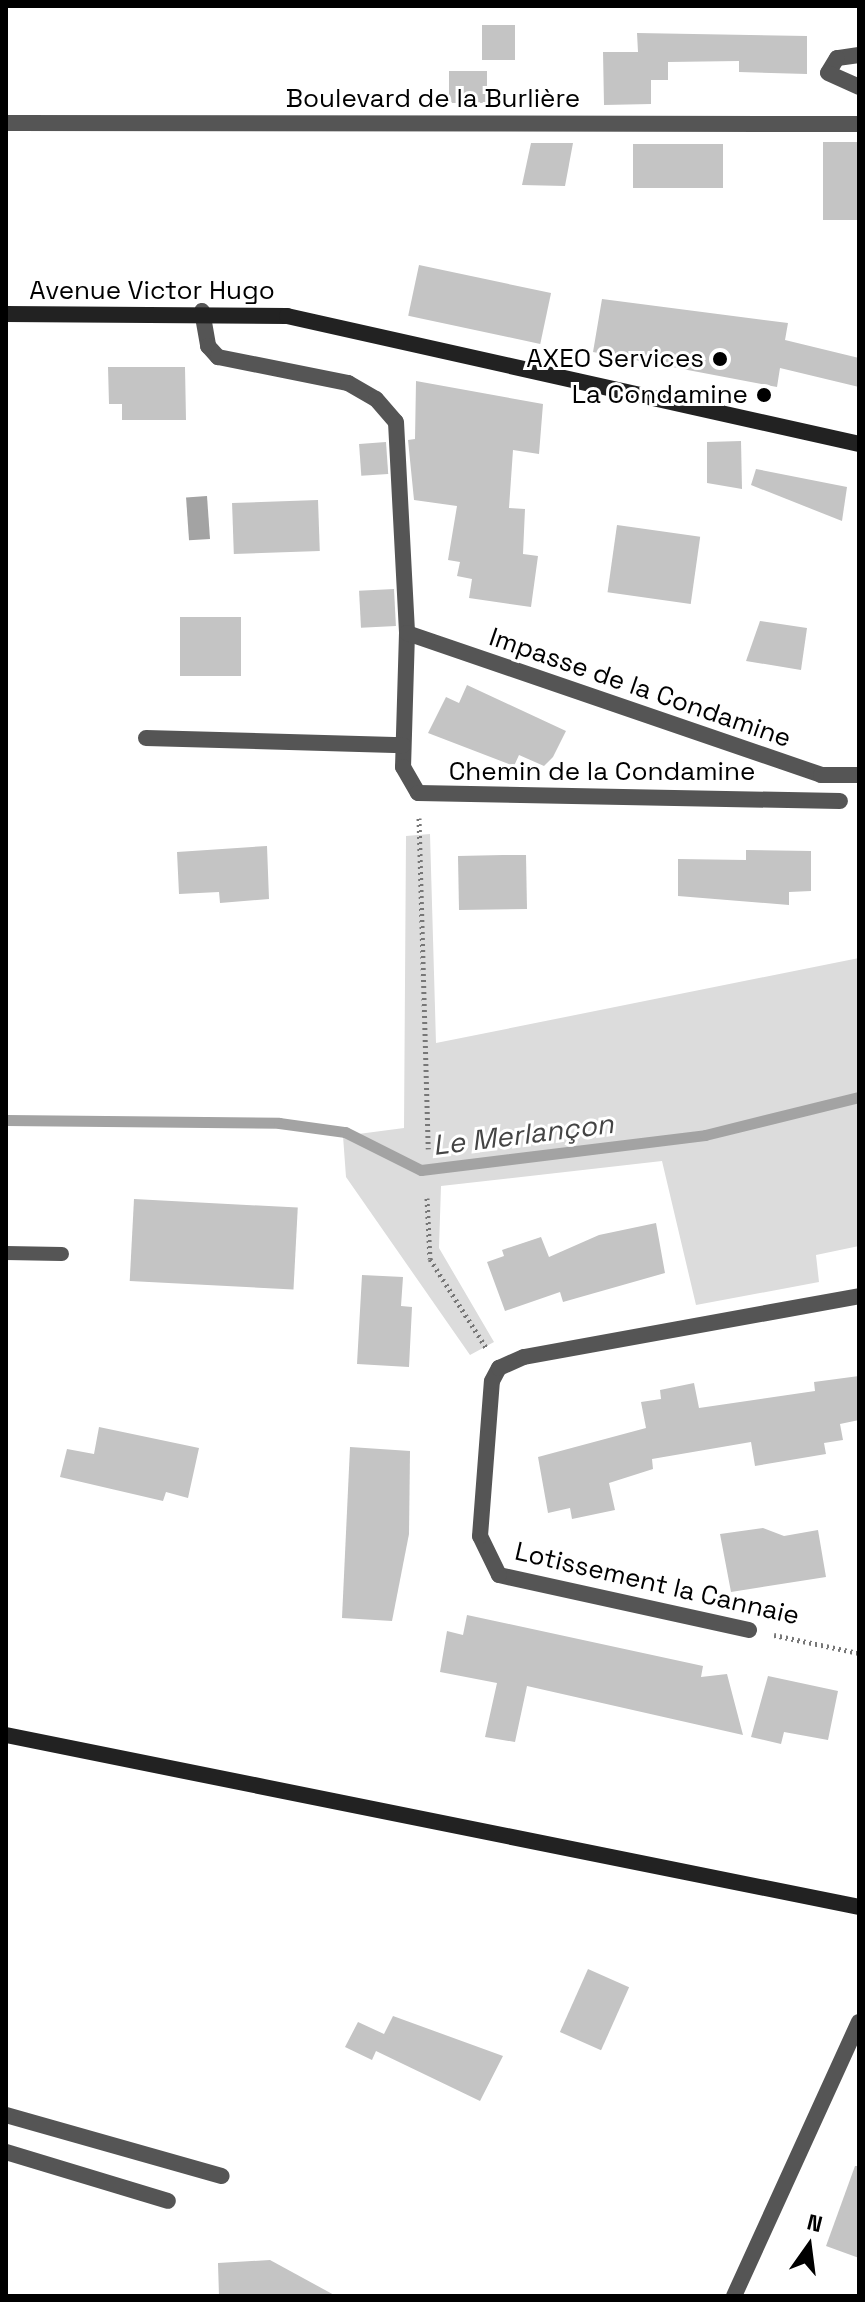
<!DOCTYPE html>
<html>
<head>
<meta charset="utf-8">
<style>
	body { margin:0 }
	#map { position:relative; width:865px; height:2302px; overflow:hidden; background:#fff; font-family:"Space Grotesk",sans-serif }
	div>[style] { position:absolute }
	.green>* { inset:0; background:#dcdcdc }
	.water>* { inset:0; background:#a3a3a3; transform-origin:0 0 }
	.stream>* { height:11px; margin:-5.5px; padding:0 5.5px; transform-origin:5.5px; border-radius:5.5px; background:#a3a3a3 }
	.building>* { inset:0; background:#c4c4c4; transform-origin:0 0 }
	.path>* { height:5px; margin-top:-2.5px; transform-origin:0; background:repeating-linear-gradient(90deg,#777 0 2px,transparent 0 6px) }
	.lane>* { height:14px; margin:-7px; padding:0 7px; transform-origin:7px; border-radius:7px; background:#555 }
	.street>* { height:16px; margin:-8px; padding:0 8px; transform-origin:8px; border-radius:8px; background:#555 }
	.secondary>* { height:16px; margin:-8px; padding:0 8px; transform-origin:8px; border-radius:8px; background:#222 }
	.dots>* { width:22px; height:22px; translate:-50% -50%; box-sizing:border-box; border:4px solid #fff; border-radius:50% }
	span { translate:-50% -50%; white-space:nowrap; text-align:center; line-height:1.15; -webkit-text-stroke:6px #fff; paint-order:stroke }
	.street-label { font-size:26px; color:#000 }
	.poi-label { font-size:26px; color:#000 }
	.right { translate:-100% -50%; text-align:right }
	.water-label { font-size:28px; color:#444; font-style:italic }
	.frame { position:absolute; inset:0; border:8px solid #000; pointer-events:none }
	.north { position:absolute; left:769px; top:2206px; width:80px; height:80px; -webkit-text-stroke:6px #fff; paint-order:stroke; rotate:14deg; font-size:22px; font-weight:700; line-height:32px; text-align:center; color:#000 }
	.north::after { content:''; display:block; margin:auto; width:28px; height:36px; background:#000; clip-path:polygon(50% 0,100% 100%,50% 72%,0 100%) }
</style>
</head>
<body>
<div id="map">
	<div class="green">
		<i style="clip-path:polygon(430px 834px,436px 1043px,859px 958px,859px 1246px,816px 1255px,819px 1282px,696px 1305px,662px 1161px,441px 1186px,439px 1248px,494px 1342px,470px 1355px,346px 1177px,343px 1136px,404px 1128px,406px 836px)"></i>
	</div>
	<div class="water">
		<i style="left:207px;top:496px;width:43px;height:21px;rotate:86deg"></i>
	</div>
	<div class="stream">
		<i style="left:6px;top:1120px;width:273px;rotate:0.6deg"></i>
		<i style="left:279px;top:1123px;width:67px;rotate:7.8deg"></i>
		<i style="left:345px;top:1132px;width:85px;rotate:26.6deg"></i>
		<i style="left:421px;top:1170px;width:286px;rotate:-7deg"></i>
		<i style="left:705px;top:1135px;width:159px;rotate:-13.9deg"></i>
	</div>
	<div class="building">
		<i style="left:482px;top:25px;width:33px;height:35px"></i>
		<i style="clip-path:polygon(637px 33px,807px 36px,807px 74px,739px 72px,739px 61px,668px 62px,668px 80px,651px 80px,651px 104px,604px 105px,603px 52px,638px 52px)"></i>
		<i style="left:449px;top:71px;width:38px;height:32px"></i>
		<i style="left:859px;top:142px;width:78px;height:36px;rotate:90deg"></i>
		<i style="clip-path:polygon(531px 143px,573px 143px,565px 186px,522px 185px)"></i>
		<i style="left:633px;top:144px;width:90px;height:44px"></i>
		<i style="left:419px;top:265px;width:135px;height:52px;rotate:12deg"></i>
		<i style="clip-path:polygon(602px 299px,788px 323px,785px 340px,859px 358px,859px 387px,780px 368px,777px 387px,593px 352px)"></i>
		<i style="clip-path:polygon(108px 367px,185px 367px,186px 420px,122px 420px,122px 404px,109px 404px)"></i>
		<i style="clip-path:polygon(416px 381px,543px 404px,539px 454px,513px 450px,509px 508px,525px 509px,523px 554px,538px 556px,531px 607px,469px 598px,472px 579px,457px 576px,460px 562px,448px 560px,457px 506px,414px 500px,408px 440px,415px 439px)"></i>
		<i style="clip-path:polygon(741px 441px,742px 489px,707px 483px,707px 442px)"></i>
		<i style="left:386px;top:442px;width:32px;height:27px;rotate:86deg"></i>
		<i style="clip-path:polygon(756px 469px,847px 487px,842px 521px,751px 485px)"></i>
		<i style="left:318px;top:500px;width:51px;height:86px;rotate:88deg"></i>
		<i style="left:617px;top:525px;width:84px;height:68px;rotate:8deg"></i>
		<i style="left:394px;top:589px;width:37px;height:35px;rotate:87deg"></i>
		<i style="left:180px;top:617px;width:61px;height:59px"></i>
		<i style="clip-path:polygon(760px 621px,807px 628px,801px 670px,746px 661px)"></i>
		<i style="clip-path:polygon(467px 685px,566px 731px,553px 757px,544px 766px,519px 755px,514px 766px,428px 733px,446px 697px,459px 703px)"></i>
		<i style="clip-path:polygon(267px 846px,269px 899px,220px 903px,219px 892px,179px 894px,177px 852px)"></i>
		<i style="clip-path:polygon(746px 850px,811px 851px,811px 891px,789px 892px,789px 905px,678px 896px,678px 859px,746px 860px)"></i>
		<i style="clip-path:polygon(503px 855px,526px 855px,527px 909px,459px 910px,458px 856px)"></i>
		<i style="left:134px;top:1199px;width:164px;height:82px;rotate:3deg"></i>
		<i style="clip-path:polygon(656px 1223px,665px 1273px,563px 1302px,560px 1292px,505px 1311px,487px 1262px,504px 1256px,502px 1250px,541px 1237px,549px 1257px,599px 1235px)"></i>
		<i style="clip-path:polygon(362px 1275px,403px 1277px,401px 1306px,412px 1307px,409px 1367px,357px 1364px)"></i>
		<i style="clip-path:polygon(859px 1376px,859px 1420px,840px 1424px,843px 1440px,824px 1443px,826px 1454px,755px 1466px,751px 1442px,652px 1459px,653px 1469px,609px 1483px,615px 1510px,572px 1519px,570px 1508px,548px 1513px,538px 1457px,646px 1428px,641px 1402px,661px 1399px,660px 1390px,694px 1383px,699px 1408px,815px 1391px,814px 1382px)"></i>
		<i style="clip-path:polygon(99px 1427px,199px 1448px,188px 1498px,166px 1492px,163px 1501px,60px 1477px,67px 1449px,94px 1454px)"></i>
		<i style="clip-path:polygon(350px 1447px,410px 1451px,409px 1534px,392px 1621px,342px 1618px)"></i>
		<i style="clip-path:polygon(763px 1528px,784px 1536px,818px 1530px,826px 1577px,731px 1592px,720px 1534px)"></i>
		<i style="clip-path:polygon(467px 1615px,703px 1666px,701px 1677px,727px 1674px,743px 1735px,527px 1686px,515px 1742px,485px 1737px,497px 1683px,440px 1672px,447px 1631px,463px 1635px)"></i>
		<i style="clip-path:polygon(768px 1676px,838px 1691px,828px 1740px,784px 1732px,781px 1744px,751px 1737px)"></i>
		<i style="left:588px;top:1969px;width:45px;height:69px;rotate:24deg"></i>
		<i style="clip-path:polygon(393px 2016px,503px 2056px,480px 2101px,376px 2051px,372px 2060px,345px 2047px,358px 2022px,384px 2034px)"></i>
		<i style="clip-path:polygon(855px 2166px,859px 2166px,859px 2258px,826px 2246px)"></i>
		<i style="clip-path:polygon(270px 2260px,336px 2296px,219px 2296px,218px 2263px)"></i>
	</div>
	<div class="path">
		<i style="left:419px;top:818px;width:331px;rotate:88.4deg"></i>
		<i style="left:427px;top:1198px;width:61px;rotate:87.2deg"></i>
		<i style="left:430px;top:1259px;width:107px;rotate:57.7deg"></i>
		<i style="left:774px;top:1635px;width:87px;rotate:12deg"></i>
	</div>
	<div class="lane">
		<i style="left:6px;top:1253px;width:56px;rotate:1deg"></i>
	</div>
	<div class="street">
		<i style="left:859px;top:55px;width:22px;rotate:172deg"></i>
		<i style="left:837px;top:58px;width:17px;rotate:121deg"></i>
		<i style="left:828px;top:73px;width:34px;rotate:24deg"></i>
		<i style="left:6px;top:123px;width:853px;rotate:0.07deg"></i>
		<i style="left:202px;top:311px;width:36px;rotate:80deg"></i>
		<i style="left:208px;top:346px;width:15px;rotate:48deg"></i>
		<i style="left:218px;top:357px;width:133px;rotate:11.3deg"></i>
		<i style="left:348px;top:383px;width:32px;rotate:30deg"></i>
		<i style="left:376px;top:399px;width:30px;rotate:49deg"></i>
		<i style="left:396px;top:422px;width:211px;rotate:87deg"></i>
		<i style="left:407px;top:633px;width:134px;rotate:91.7deg"></i>
		<i style="left:403px;top:767px;width:30px;rotate:60deg"></i>
		<i style="left:418px;top:793px;width:422px;rotate:1.1deg"></i>
		<i style="left:407px;top:633px;width:438px;rotate:18.9deg"></i>
		<i style="left:821px;top:775px;width:38px"></i>
		<i style="left:146px;top:738px;width:257px;rotate:1.6deg"></i>
		<i style="left:749px;top:1630px;width:256px;rotate:-167.6deg"></i>
		<i style="left:499px;top:1575px;width:43px;rotate:-116deg"></i>
		<i style="left:480px;top:1536px;width:155px;rotate:-85.6deg"></i>
		<i style="left:492px;top:1381px;width:15px;rotate:-62deg"></i>
		<i style="left:499px;top:1368px;width:27px;rotate:-24deg"></i>
		<i style="left:524px;top:1357px;width:341px;rotate:-10.3deg"></i>
		<i style="left:6px;top:2115px;width:224px;rotate:15.8deg"></i>
		<i style="left:6px;top:2152px;width:169px;rotate:16.8deg"></i>
		<i style="left:734px;top:2296px;width:301px;rotate:-65.5deg"></i>
	</div>
	<div class="secondary">
		<i style="left:6px;top:314px;width:281px;rotate:0.4deg"></i>
		<i style="left:287px;top:316px;width:586px;rotate:12.61deg"></i>
		<i style="left:6px;top:1735px;width:870px;rotate:11.4deg"></i>
	</div>
	<div class="dots">
		<i style="left:720px;top:359px;background:#000"></i>
		<i style="left:764px;top:395px;background:#000"></i>
	</div>
	<div class="street-label">
		<span style="left:433px;top:99px">Boulevard de la Burlière</span>
		<span style="left:152px;top:291px">Avenue Victor Hugo</span>
		<span style="left:640px;top:688px;rotate:19deg">Impasse de la Condamine</span>
		<span style="left:602px;top:772px">Chemin de la Condamine</span>
		<span style="left:657px;top:1584px;rotate:13deg">Lotissement la Cannaie</span>
	</div>
	<div class="poi-label">
		<span class="right" style="left:704px;top:359px">AXEO Services</span>
		<span class="right" style="left:748px;top:395px">La Condamine</span>
	</div>
	<div class="water-label">
		<span style="left:523px;top:1134px;rotate:-7deg">Le Merlançon</span>
	</div>
	<div class="frame"></div>
	<div class="north">N</div>
</div>
</body>
</html>
